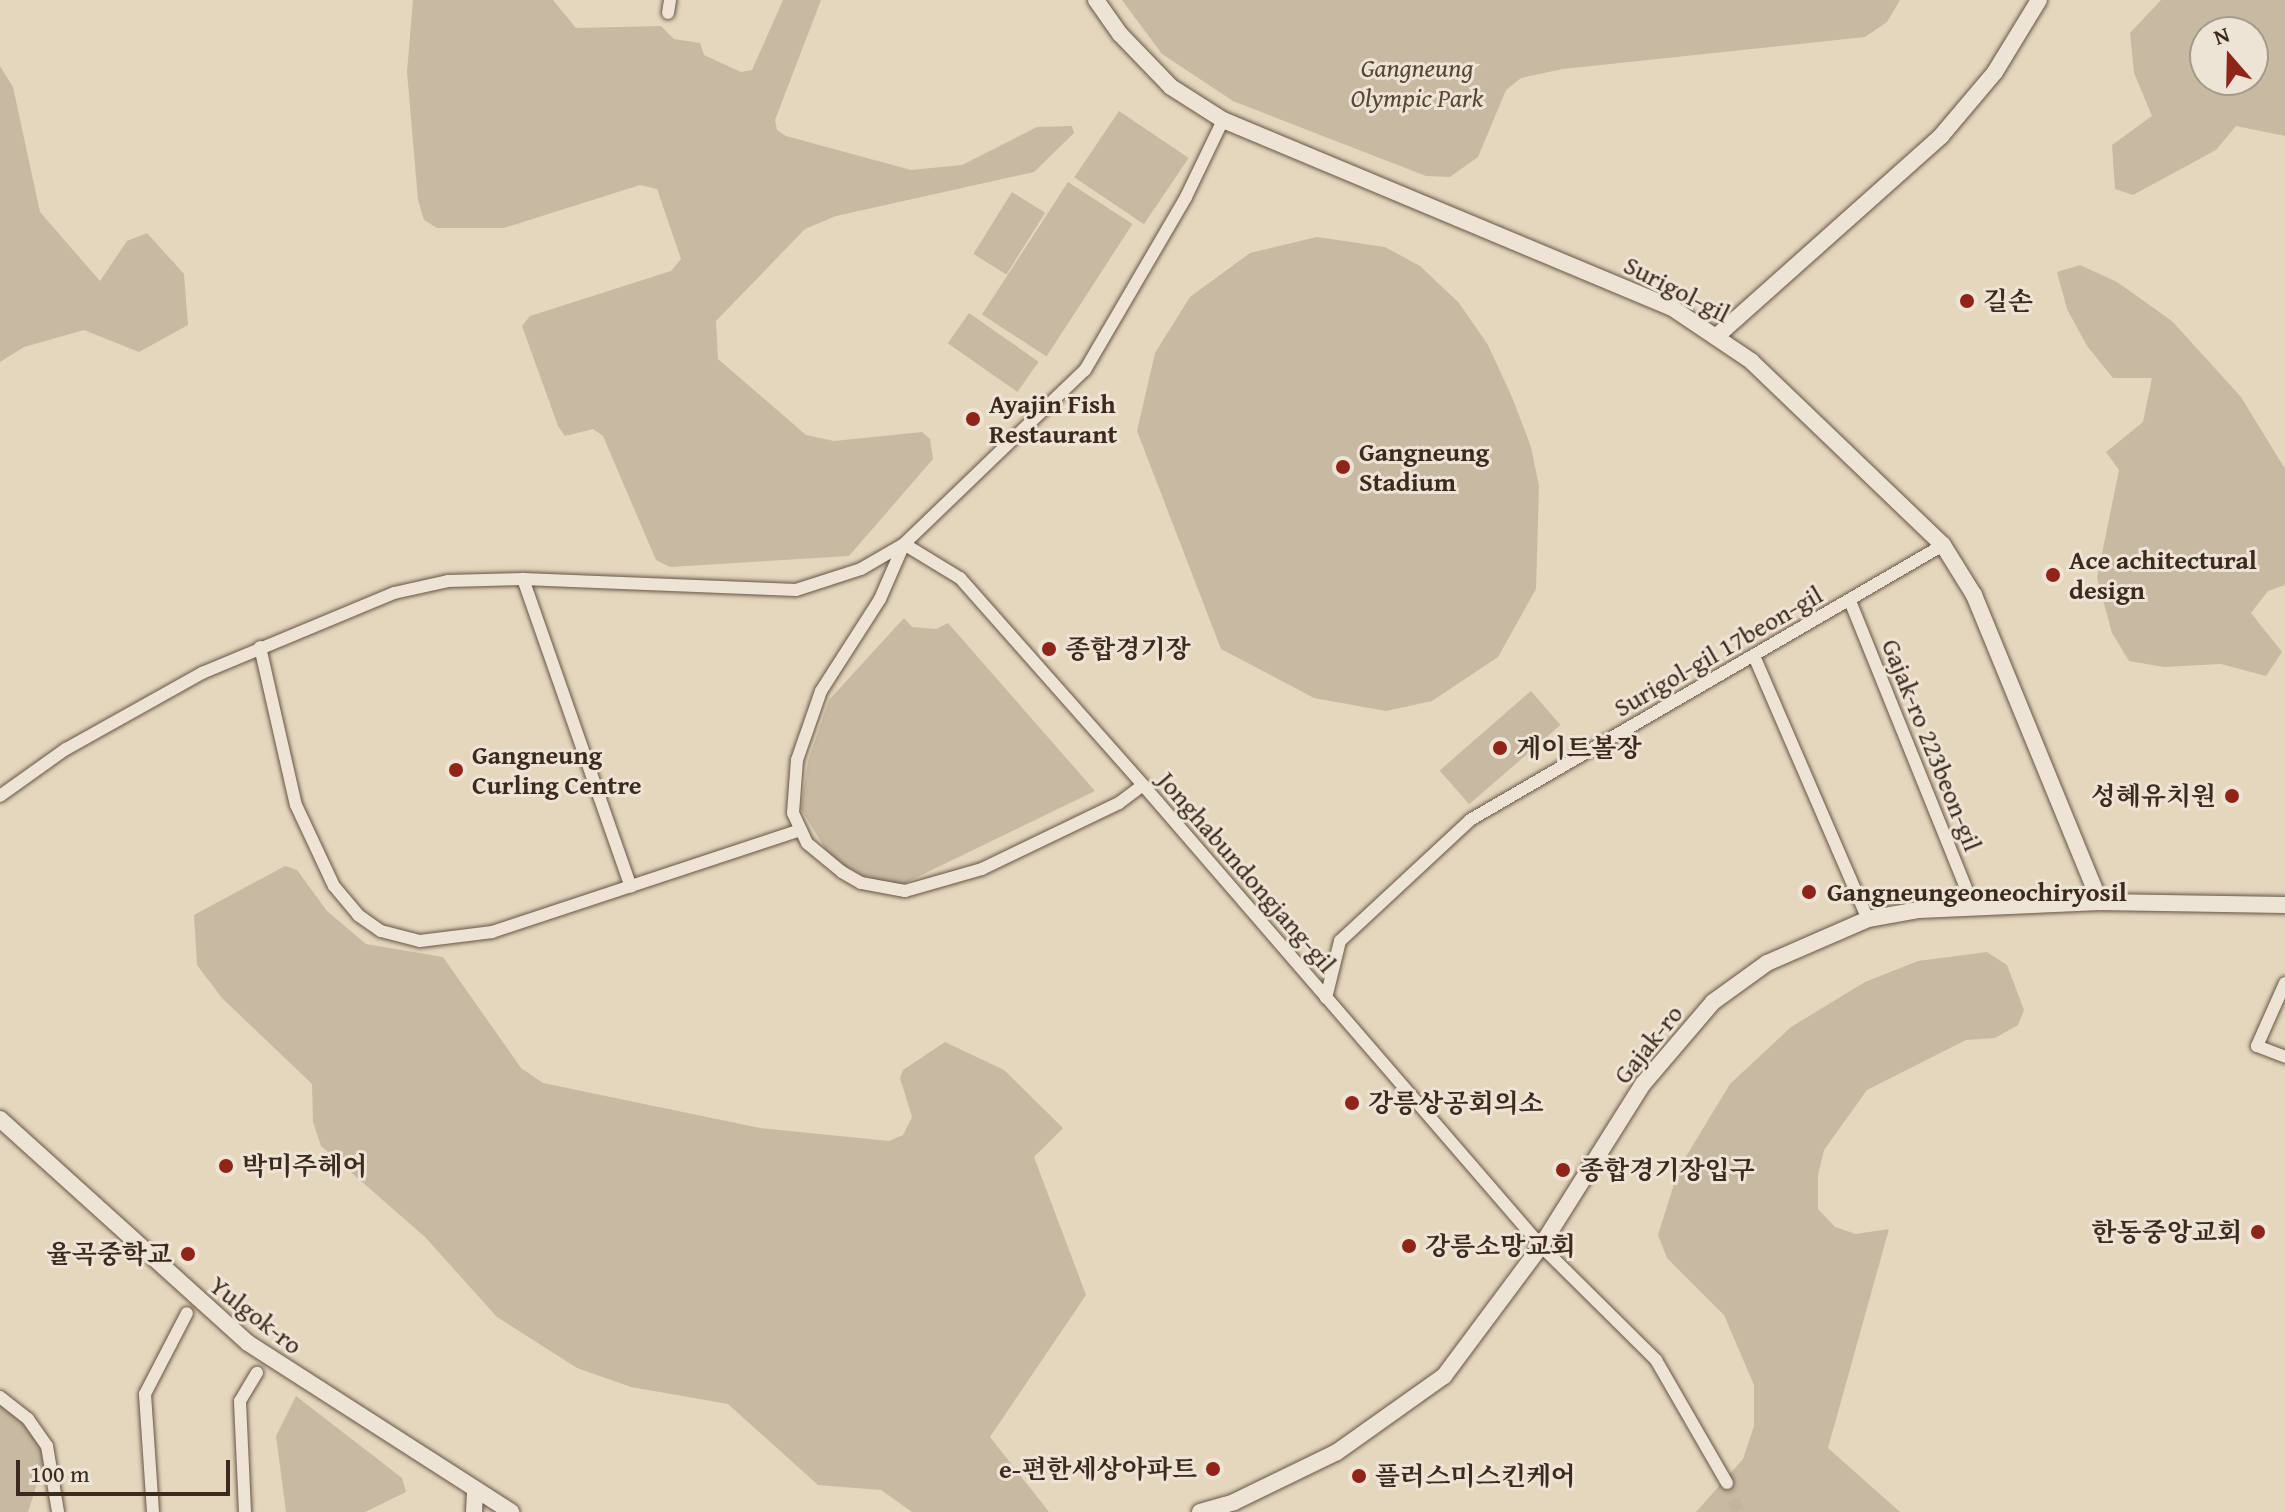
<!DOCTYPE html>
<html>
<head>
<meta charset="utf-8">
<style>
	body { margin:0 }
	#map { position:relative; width:2285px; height:1512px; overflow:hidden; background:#e5d6be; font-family:"Gentium Book Plus","Noto Serif KR",serif }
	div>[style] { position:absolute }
	.green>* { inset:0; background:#c8b9a3; transform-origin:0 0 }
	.street-tunnel>* { height:12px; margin-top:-6px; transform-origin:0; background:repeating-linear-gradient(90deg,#c3b49e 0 12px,transparent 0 18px) }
	.roads { filter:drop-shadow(0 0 2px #665545) drop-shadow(0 0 2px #665545) }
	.street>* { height:12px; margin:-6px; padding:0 6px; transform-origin:6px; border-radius:6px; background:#eee4d5 }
	.secondary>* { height:16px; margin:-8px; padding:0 8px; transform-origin:8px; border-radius:8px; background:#eee4d5 }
	.dots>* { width:22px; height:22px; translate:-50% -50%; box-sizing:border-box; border:4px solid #eee4d5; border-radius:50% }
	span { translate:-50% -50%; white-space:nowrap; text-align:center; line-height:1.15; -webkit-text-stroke:6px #eee4d5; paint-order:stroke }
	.park-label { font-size:26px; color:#574738; font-style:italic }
	.street-label { font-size:26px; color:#3b2a1d }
	.poi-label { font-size:26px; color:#3b2a1d; font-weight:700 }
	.left { translate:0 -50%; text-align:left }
	.right { translate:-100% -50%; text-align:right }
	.north { position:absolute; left:2189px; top:16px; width:80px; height:80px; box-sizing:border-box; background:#eee4d5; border:2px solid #a69a8b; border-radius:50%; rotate:340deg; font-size:22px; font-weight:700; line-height:32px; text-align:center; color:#3b2a1d }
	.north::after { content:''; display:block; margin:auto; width:28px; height:36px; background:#8f2418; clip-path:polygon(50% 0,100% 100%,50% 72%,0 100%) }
	.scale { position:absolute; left:16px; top:1460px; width:214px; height:36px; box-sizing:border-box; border:4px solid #3b2a1d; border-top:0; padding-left:10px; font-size:24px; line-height:28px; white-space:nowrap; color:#3b2a1d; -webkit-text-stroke:6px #eee4d5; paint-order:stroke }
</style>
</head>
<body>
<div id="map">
	<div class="green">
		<i style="clip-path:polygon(413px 0,553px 0,576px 28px,661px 26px,674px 39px,700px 43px,704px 55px,741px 72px,752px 70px,783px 0,821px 0,775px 120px,777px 130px,786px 136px,911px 170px,962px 165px,1037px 127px,1072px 126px,1074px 133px,1034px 172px,836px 216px,805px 229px,716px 321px,718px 359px,806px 435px,834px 441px,922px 432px,930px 439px,933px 459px,849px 556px,670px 567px,656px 560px,603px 436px,593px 429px,565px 436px,558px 426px,522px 326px,530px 316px,671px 271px,681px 259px,657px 189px,640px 185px,504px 228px,437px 228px,424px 220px,418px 200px,407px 72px)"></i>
		<i style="clip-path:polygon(1122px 0,1900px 0,1887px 22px,1865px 37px,1563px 69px,1521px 78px,1506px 90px,1478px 157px,1450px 177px,1426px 176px,1233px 101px,1162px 54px)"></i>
		<i style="clip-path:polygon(evenodd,2161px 0,2285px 0,2285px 136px,2236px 126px,2216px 150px,2133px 195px,2115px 189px,2112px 145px,2152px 116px,2134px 73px,2130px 33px,2161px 0,2253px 32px,2253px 80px,2205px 80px,2205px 32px,2253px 32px)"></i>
		<i style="clip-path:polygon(0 66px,13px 87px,40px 212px,100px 281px,127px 241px,147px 233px,184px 274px,188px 325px,139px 352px,84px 330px,24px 347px,0 362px)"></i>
		<i style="left:1119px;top:111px;width:84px;height:80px;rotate:34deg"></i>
		<i style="left:1068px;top:182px;width:77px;height:158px;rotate:33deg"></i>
		<i style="left:1012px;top:192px;width:39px;height:73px;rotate:32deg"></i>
		<i style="clip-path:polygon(1317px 237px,1385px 247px,1420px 266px,1459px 303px,1488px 345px,1512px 397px,1531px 447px,1539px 486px,1536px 589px,1498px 657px,1432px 701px,1386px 711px,1314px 698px,1221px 649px,1137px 431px,1155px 353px,1190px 297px,1250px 253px)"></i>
		<i style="clip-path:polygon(2080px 265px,2117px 282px,2172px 321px,2241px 397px,2285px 469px,2285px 585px,2268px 591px,2251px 613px,2282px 652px,2266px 676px,2221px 664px,2164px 667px,2129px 661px,2112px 633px,2097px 578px,2119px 470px,2106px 452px,2143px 422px,2152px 378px,2113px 378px,2087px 346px,2067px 309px,2057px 272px)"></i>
		<i style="left:969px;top:313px;width:85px;height:37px;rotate:35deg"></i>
		<i style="clip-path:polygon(904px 618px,912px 627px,936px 629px,948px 623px,1095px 791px,899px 886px,863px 876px,831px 858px,801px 809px,808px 761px,829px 700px)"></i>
		<i style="left:1531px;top:691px;width:45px;height:121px;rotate:49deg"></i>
		<i style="clip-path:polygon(285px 866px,297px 870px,327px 911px,366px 944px,443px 957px,521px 1068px,543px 1083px,760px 1128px,889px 1141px,903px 1135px,912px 1117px,900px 1078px,903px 1070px,945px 1042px,1004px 1070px,1063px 1128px,1034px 1157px,1086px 1295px,990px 1437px,1049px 1512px,912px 1512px,881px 1490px,818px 1485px,728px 1404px,631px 1387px,577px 1368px,497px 1317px,425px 1237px,321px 1146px,313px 1122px,312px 1084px,222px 998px,197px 965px,194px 915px)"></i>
		<i style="clip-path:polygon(1987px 952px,2007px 965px,2024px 1010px,2018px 1025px,1995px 1038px,1966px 1040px,1867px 1090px,1824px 1150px,1818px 1175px,1818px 1209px,1835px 1227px,1856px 1234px,1889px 1229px,1828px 1448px,1900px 1512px,1696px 1512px,1743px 1459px,1754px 1426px,1754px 1385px,1724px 1315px,1667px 1258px,1658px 1235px,1679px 1168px,1730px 1084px,1791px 1027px,1865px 982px,1918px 961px)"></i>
		<i style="clip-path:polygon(0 1396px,24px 1408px,46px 1456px,28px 1512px,0 1512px)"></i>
		<i style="clip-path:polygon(296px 1396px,402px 1478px,406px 1492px,365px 1512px,286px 1512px,276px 1436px)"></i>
	</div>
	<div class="street-tunnel">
		<i style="left:1727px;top:1483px;width:31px;rotate:68deg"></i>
	</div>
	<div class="roads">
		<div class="street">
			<i style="left:668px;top:13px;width:13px;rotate:-81deg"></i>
			<i style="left:523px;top:579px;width:326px;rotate:70.7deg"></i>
			<i style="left:1850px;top:601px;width:329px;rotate:68deg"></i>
			<i style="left:260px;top:647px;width:162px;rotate:77.2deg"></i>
			<i style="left:296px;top:805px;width:89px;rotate:64.9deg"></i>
			<i style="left:334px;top:886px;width:38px;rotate:50deg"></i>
			<i style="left:358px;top:915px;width:28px;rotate:35deg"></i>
			<i style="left:381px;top:931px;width:40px;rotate:14.4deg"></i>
			<i style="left:420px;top:941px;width:73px;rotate:-7.1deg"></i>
			<i style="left:492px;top:932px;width:322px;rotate:-18.3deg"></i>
			<i style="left:1754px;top:656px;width:287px;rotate:66.6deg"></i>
			<i style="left:1143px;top:785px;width:30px;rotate:143deg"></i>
			<i style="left:1119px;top:803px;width:152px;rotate:154.3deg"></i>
			<i style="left:982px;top:869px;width:80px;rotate:164.1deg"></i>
			<i style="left:905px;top:891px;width:45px;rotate:-169.7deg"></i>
			<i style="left:861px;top:883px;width:22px;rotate:-150deg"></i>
			<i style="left:842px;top:872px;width:45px;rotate:-140.4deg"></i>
			<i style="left:807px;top:843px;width:33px;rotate:-115deg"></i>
			<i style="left:793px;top:813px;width:53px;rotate:-85.7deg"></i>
			<i style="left:797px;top:760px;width:73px;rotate:-70.8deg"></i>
			<i style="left:821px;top:691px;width:109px;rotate:-57.3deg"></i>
			<i style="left:880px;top:599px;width:60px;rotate:-66.4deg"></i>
			<i style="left:904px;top:544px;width:66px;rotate:31.3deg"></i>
			<i style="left:960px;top:578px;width:276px;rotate:48.5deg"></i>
			<i style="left:1143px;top:785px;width:609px;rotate:49.19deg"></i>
			<i style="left:1541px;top:1246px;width:162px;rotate:44.7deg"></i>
			<i style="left:1656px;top:1360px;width:142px;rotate:60deg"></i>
			<i style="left:0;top:796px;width:81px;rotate:-35.5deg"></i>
			<i style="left:66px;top:749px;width:156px;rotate:-29.2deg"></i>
			<i style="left:202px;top:673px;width:208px;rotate:-22.6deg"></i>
			<i style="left:394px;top:593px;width:55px;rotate:-12.5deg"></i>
			<i style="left:448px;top:581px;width:75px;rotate:-1.5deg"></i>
			<i style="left:523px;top:579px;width:273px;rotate:2.3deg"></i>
			<i style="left:796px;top:590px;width:68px;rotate:-17.9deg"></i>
			<i style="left:861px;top:569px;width:50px;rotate:-30.2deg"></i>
			<i style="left:904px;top:544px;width:251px;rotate:-43.9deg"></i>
			<i style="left:1085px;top:370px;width:200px;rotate:-59.7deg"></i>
			<i style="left:1186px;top:197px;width:85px;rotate:-64.3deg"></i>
			<i style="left:2285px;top:983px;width:69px;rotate:114deg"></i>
			<i style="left:2257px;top:1046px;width:30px;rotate:21deg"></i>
			<i style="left:1326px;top:998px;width:59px;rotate:-76.2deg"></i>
			<i style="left:1340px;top:941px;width:178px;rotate:-42.9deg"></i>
			<i style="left:1470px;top:820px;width:547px;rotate:-30.17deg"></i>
			<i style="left:0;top:1397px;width:36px;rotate:38deg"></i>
			<i style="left:28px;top:1419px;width:33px;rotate:55deg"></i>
			<i style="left:47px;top:1446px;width:67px;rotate:80.5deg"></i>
			<i style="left:153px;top:1512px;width:118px;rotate:-93.9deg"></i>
			<i style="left:145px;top:1394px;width:91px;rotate:-62.6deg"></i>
			<i style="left:245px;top:1512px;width:111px;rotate:-92.6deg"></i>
			<i style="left:240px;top:1401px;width:33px;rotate:-59deg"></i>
		</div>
		<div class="secondary">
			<i style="left:1096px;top:0;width:42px;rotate:54.8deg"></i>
			<i style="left:1120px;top:34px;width:74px;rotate:46.1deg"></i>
			<i style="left:1171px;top:87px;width:62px;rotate:32.4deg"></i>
			<i style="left:1223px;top:120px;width:485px;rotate:22.7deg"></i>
			<i style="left:1671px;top:307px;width:97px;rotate:34deg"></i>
			<i style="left:1751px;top:361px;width:266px;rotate:43.8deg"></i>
			<i style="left:1943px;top:545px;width:59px;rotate:58.2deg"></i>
			<i style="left:1974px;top:595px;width:332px;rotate:67.7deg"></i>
			<i style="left:1718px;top:335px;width:299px;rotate:-41.7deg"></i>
			<i style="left:1941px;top:136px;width:84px;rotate:-49.8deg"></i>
			<i style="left:1995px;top:72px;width:84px;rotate:-58.6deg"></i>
			<i style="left:0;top:1119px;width:334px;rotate:42.1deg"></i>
			<i style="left:248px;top:1343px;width:313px;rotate:32.7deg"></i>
			<i style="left:474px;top:1512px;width:22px;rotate:-87deg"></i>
			<i style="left:1200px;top:1512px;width:35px;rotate:-16deg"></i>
			<i style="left:1234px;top:1502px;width:114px;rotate:-25.9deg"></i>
			<i style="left:1337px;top:1452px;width:131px;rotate:-35.4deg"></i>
			<i style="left:1444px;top:1376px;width:162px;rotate:-53.3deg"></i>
			<i style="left:1541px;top:1246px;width:191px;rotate:-57.8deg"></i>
			<i style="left:1643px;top:1084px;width:108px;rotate:-49.5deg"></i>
			<i style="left:1713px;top:1002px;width:67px;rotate:-35.8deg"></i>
			<i style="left:1767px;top:963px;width:110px;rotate:-23.5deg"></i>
			<i style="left:1868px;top:919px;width:52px;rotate:-10deg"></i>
			<i style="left:1919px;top:910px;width:181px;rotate:-2.5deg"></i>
			<i style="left:2100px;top:902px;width:185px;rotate:0.9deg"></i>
		</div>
	</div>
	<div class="dots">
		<i style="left:1967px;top:301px;background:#8f2418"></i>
		<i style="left:973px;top:419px;background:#8f2418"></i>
		<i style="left:1343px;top:467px;background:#8f2418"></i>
		<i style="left:2053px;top:575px;background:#8f2418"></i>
		<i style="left:1049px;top:649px;background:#8f2418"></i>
		<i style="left:1500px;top:748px;background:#8f2418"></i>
		<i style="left:456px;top:770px;background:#8f2418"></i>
		<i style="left:2232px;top:796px;background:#8f2418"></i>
		<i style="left:1809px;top:892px;background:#8f2418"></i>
		<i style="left:1352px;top:1103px;background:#8f2418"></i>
		<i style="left:226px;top:1166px;background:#8f2418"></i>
		<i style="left:1563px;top:1170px;background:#8f2418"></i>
		<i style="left:2258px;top:1232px;background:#8f2418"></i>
		<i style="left:1409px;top:1246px;background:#8f2418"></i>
		<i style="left:188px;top:1254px;background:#8f2418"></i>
		<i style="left:1213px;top:1469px;background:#8f2418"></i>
		<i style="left:1359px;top:1476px;background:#8f2418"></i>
	</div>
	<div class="park-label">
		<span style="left:1417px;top:83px">Gangneung<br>Olympic Park</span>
	</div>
	<div class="street-label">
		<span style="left:1677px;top:289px;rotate:27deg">Surigol-gil</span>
		<span style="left:1718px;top:651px;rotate:-30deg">Surigol-gil 17beon-gil</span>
		<span style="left:1932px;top:745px;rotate:68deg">Gajak-ro 223beon-gil</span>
		<span style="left:1247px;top:872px;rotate:49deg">Jonghabundongjang-gil</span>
		<span style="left:1648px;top:1044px;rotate:-51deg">Gajak-ro</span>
		<span style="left:256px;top:1315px;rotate:38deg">Yulgok-ro</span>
	</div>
	<div class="poi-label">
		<span class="left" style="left:1983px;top:301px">길손</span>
		<span class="left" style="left:989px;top:419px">Ayajin Fish<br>Restaurant</span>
		<span class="left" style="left:1359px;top:467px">Gangneung<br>Stadium</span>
		<span class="left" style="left:2069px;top:575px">Ace achitectural<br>design</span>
		<span class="left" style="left:1065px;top:649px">종합경기장</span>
		<span class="left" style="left:1516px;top:748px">게이트볼장</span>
		<span class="left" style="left:472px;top:770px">Gangneung<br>Curling Centre</span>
		<span class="right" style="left:2216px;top:796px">성혜유치원</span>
		<span class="left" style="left:1827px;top:892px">Gangneungeoneochiryosil</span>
		<span class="left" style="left:1368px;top:1103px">강릉상공회의소</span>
		<span class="left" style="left:242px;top:1166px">박미주헤어</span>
		<span class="left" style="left:1579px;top:1170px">종합경기장입구</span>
		<span class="right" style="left:2242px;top:1232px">한동중앙교회</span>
		<span class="left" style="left:1425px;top:1246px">강릉소망교회</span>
		<span class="right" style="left:172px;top:1254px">율곡중학교</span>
		<span class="right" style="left:1197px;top:1469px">e-편한세상아파트</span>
		<span class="left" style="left:1375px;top:1476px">플러스미스킨케어</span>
	</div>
	<div class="north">N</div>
	<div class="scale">100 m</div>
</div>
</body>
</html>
